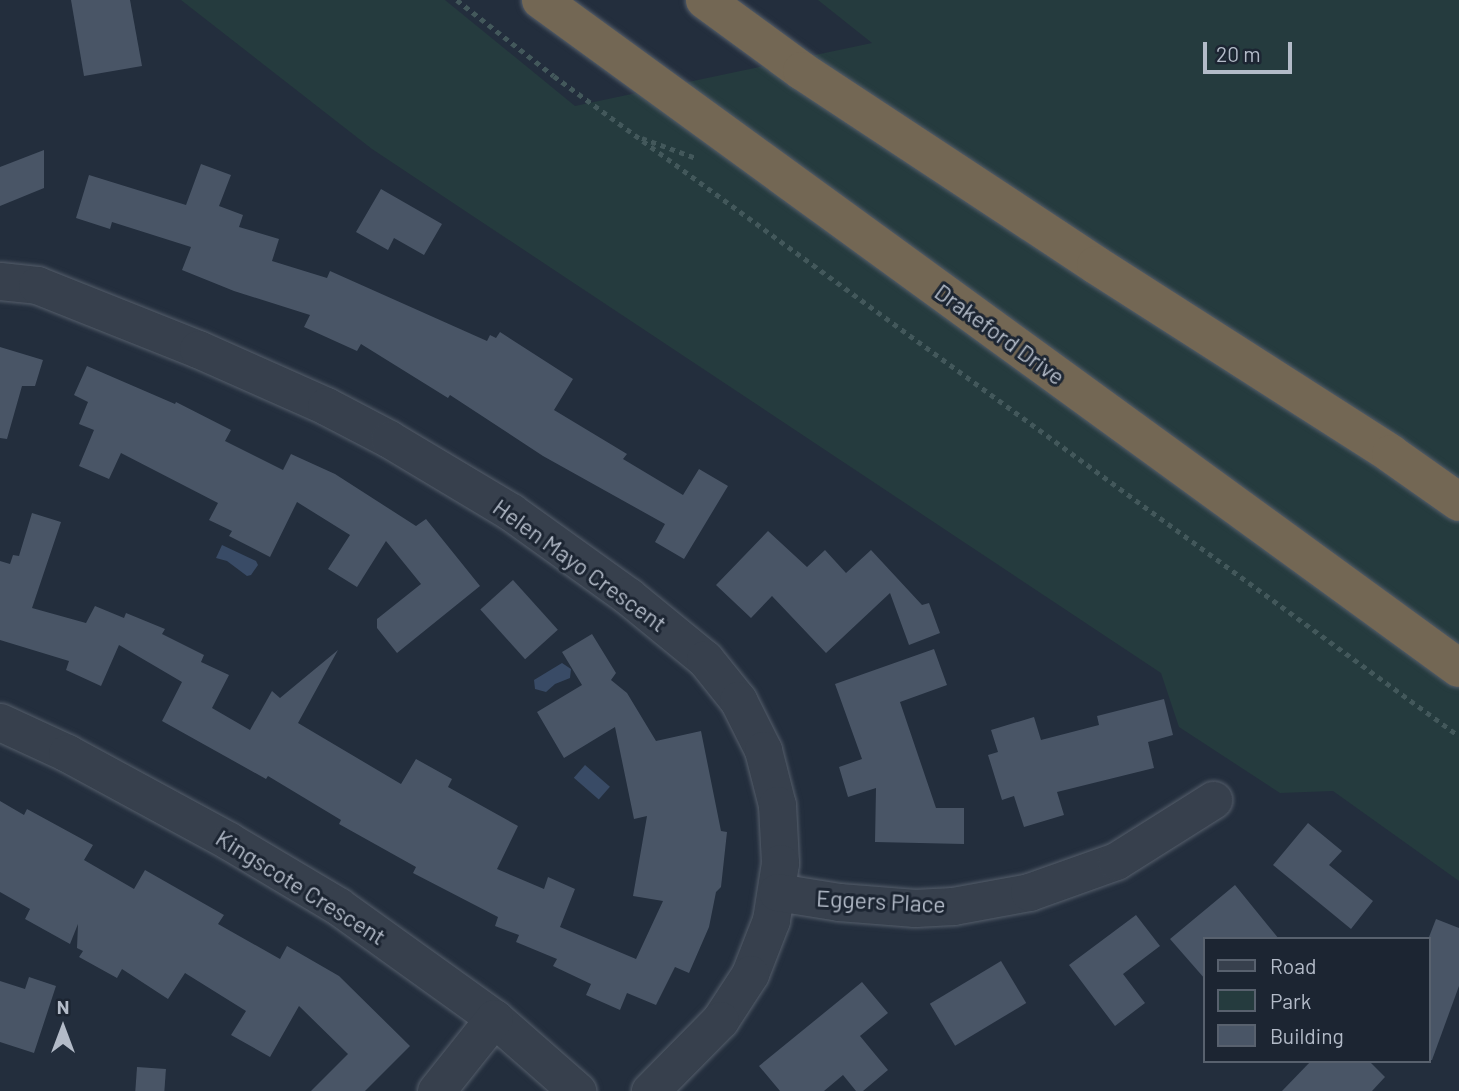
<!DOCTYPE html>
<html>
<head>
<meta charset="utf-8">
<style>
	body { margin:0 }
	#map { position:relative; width:1459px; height:1091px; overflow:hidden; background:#232e3d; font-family:Barlow,sans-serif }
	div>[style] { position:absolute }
	.green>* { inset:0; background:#253b3e }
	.water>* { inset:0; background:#394b66; transform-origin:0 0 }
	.building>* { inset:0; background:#495566; transform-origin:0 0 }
	.path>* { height:4.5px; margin-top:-2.25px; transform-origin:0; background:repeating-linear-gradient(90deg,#43585b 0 5px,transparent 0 10px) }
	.roads { filter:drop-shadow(0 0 2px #555e6b) drop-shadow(0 0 2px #555e6b) }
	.minor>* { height:37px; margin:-18.5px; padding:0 18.5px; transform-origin:18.5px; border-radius:18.5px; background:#37404d }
	.highway>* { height:38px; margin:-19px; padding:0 19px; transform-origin:19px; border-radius:19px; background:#736754 }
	span { translate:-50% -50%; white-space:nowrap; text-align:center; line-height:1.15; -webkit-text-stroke:6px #1c2532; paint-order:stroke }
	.street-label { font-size:23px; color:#b3bbc8 }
	.legend { position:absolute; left:1203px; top:937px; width:228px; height:126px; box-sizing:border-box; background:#1c2532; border:2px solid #58616e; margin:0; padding:9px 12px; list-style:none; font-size:21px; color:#b3bbc8 }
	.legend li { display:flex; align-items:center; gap:14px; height:35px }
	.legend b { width:35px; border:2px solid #58616e }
	.north { position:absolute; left:28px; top:993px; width:70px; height:70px; -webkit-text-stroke:5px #1c2532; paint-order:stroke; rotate:0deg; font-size:19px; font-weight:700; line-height:28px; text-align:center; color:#b3bbc8 }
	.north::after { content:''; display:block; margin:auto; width:24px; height:32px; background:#b3bbc8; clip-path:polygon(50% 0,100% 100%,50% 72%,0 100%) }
	.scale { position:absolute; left:1203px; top:42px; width:89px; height:32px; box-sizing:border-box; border:4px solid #b3bbc8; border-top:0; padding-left:9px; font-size:21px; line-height:24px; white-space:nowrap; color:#b3bbc8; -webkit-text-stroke:5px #1c2532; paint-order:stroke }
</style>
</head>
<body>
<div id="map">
	<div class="green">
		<i style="clip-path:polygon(181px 0,445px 0,575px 106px,872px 43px,818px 0,1459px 0,1459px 881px,1333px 791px,1280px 793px,1179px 727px,1161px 673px,372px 149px)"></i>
	</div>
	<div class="water">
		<i style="clip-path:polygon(222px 545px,256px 561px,258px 565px,251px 575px,247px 576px,227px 561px,216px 558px)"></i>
		<i style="clip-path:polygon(562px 663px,571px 669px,570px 678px,555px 684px,546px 692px,535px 689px,534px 680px)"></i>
		<i style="left:585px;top:765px;width:33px;height:17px;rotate:41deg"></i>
	</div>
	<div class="building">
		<i style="clip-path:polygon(71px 0,130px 0,142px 66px,84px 76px)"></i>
		<i style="clip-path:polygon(44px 150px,44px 188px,0 206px,0 167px)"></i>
		<i style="clip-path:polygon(201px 164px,231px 175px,219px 206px,243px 215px,239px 227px,279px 239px,272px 261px,327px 278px,330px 271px,487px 341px,490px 335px,496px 338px,500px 332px,573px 379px,554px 410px,627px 454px,623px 459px,683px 495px,699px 469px,728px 486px,684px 559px,655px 542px,665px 524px,543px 456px,450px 395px,448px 398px,361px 344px,357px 351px,304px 327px,310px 315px,234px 291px,182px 270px,191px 247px,112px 222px,110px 229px,76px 218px,89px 175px,186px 205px)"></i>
		<i style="clip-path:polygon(381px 189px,442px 224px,424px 255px,394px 238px,388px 250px,356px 232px)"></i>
		<i style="clip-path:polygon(0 347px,43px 360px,35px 386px,22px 386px,7px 439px,0 438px)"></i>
		<i style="clip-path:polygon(87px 366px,175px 404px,176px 402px,231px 430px,225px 441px,283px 470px,291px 454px,335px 474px,416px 526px,426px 519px,480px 586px,397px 653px,377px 628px,377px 619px,421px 584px,386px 541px,357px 587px,328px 569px,350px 535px,297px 502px,270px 557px,229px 536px,232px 531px,209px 520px,218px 503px,121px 453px,109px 479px,79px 466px,94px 430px,79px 424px,88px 402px,74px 395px)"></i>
		<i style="clip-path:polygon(32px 513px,61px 522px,32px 608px,86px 623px,95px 606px,124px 618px,126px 613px,165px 629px,162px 634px,204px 655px,201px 662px,229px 675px,212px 708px,250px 730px,272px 691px,280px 698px,338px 650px,298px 723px,401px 784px,416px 759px,452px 779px,448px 787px,518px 826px,497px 869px,544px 889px,548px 877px,575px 889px,560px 927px,636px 959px,663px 901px,633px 896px,647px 816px,634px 819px,615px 727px,564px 758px,537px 712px,582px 685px,562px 652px,592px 634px,616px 673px,611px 680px,627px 693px,656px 741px,701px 731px,721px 831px,727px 832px,721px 887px,716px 892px,709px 927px,689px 973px,675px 967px,656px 1005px,627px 993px,620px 1010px,586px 995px,591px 984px,553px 966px,557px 959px,516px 942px,519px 935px,495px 926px,498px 917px,413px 873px,416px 867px,339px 824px,341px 820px,268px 776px,266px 779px,162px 721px,182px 682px,119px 645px,101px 686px,66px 670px,69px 661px,0 640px,0 561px,10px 564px,13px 555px,19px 556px)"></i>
		<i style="clip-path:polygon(768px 531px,807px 567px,825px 550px,846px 573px,871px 550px,922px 605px,929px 603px,940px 633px,909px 645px,890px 593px,826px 653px,772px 596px,751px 618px,716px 585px)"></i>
		<i style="left:513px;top:580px;width:67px;height:44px;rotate:48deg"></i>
		<i style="clip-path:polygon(934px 649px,947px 685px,900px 702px,936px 808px,964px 808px,964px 844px,875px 842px,876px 788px,848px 797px,839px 767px,862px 759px,835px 684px)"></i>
		<i style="clip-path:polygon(1164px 699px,1173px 735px,1148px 742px,1154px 768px,1057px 792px,1064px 815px,1024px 827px,1014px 796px,1002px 800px,988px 755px,998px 752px,991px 730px,1034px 717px,1041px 740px,1099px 725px,1097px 716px)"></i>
		<i style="clip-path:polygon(0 801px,24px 815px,27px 809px,93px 845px,84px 860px,134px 889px,145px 870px,224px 915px,218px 924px,280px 959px,287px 946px,339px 976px,410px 1046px,365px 1091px,311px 1091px,348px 1054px,299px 1006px,270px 1057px,231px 1035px,246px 1011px,185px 973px,168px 999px,122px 969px,117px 978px,79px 957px,83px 951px,77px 948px,78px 924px,70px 944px,25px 919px,30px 909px,0 892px)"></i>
		<i style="clip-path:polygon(1308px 823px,1342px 851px,1329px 865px,1373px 901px,1351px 929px,1273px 865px)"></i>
		<i style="clip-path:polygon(1235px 885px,1279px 939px,1205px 939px,1205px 979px,1170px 939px)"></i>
		<i style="clip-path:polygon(1136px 915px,1160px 946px,1123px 974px,1145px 1003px,1115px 1026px,1069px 965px)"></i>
		<i style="clip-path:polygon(1436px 919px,1459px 928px,1459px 986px,1432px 1060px,1429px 1060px,1429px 937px)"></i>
		<i style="left:1001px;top:961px;width:49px;height:83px;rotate:59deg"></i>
		<i style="clip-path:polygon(29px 977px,56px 986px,34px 1053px,0 1042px,0 981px,25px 989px)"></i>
		<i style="clip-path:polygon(862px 982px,888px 1013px,860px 1036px,888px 1070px,863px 1091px,856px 1091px,843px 1075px,824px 1091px,780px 1091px,759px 1066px)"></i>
		<i style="clip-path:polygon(1311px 1061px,1369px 1061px,1385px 1077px,1372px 1091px,1282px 1091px)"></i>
		<i style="left:137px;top:1067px;width:29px;height:24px;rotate:4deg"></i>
	</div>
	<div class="path">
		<i style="left:457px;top:0;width:123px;rotate:38.1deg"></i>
		<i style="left:554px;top:76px;width:1120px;rotate:36.1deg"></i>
		<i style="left:642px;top:138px;width:58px;rotate:20.3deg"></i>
	</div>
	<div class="roads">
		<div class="minor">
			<i style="left:0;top:281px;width:37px;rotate:6deg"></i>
			<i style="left:37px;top:285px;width:173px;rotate:21.7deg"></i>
			<i style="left:198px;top:349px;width:140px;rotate:24deg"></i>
			<i style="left:326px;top:406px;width:71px;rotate:27.6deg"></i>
			<i style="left:389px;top:439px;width:142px;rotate:30.9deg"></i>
			<i style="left:511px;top:512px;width:144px;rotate:35.7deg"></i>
			<i style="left:628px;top:596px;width:99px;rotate:39.3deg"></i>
			<i style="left:705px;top:659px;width:53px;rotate:51.2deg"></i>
			<i style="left:738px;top:700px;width:56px;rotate:63.4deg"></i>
			<i style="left:763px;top:750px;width:57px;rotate:75.7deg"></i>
			<i style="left:777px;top:805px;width:58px;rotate:87deg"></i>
			<i style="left:780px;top:863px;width:58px;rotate:99deg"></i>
			<i style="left:771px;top:920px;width:58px;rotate:111.3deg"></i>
			<i style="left:750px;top:974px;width:55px;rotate:123.1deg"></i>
			<i style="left:720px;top:1020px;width:100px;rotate:134.6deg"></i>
			<i style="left:0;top:722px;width:74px;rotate:24.8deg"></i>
			<i style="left:67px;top:753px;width:184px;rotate:28.5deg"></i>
			<i style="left:229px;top:841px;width:127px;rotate:30.8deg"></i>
			<i style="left:338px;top:906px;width:192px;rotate:35.7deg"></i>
			<i style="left:494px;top:1018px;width:111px;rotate:41.3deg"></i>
			<i style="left:777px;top:892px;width:63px;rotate:9.2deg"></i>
			<i style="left:839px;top:902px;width:76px;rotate:4.5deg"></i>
			<i style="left:915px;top:908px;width:38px;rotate:-3deg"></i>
			<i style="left:953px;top:906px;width:77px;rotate:-10.4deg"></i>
			<i style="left:1029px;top:892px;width:92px;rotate:-19.6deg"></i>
			<i style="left:1116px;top:861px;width:115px;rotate:-32.2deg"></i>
			<i style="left:436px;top:1091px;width:93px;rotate:-51.5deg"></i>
		</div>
		<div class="highway">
			<i style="left:541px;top:0;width:1135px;rotate:36.04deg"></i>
			<i style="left:705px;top:0;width:120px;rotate:36.2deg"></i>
			<i style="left:802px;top:71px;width:352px;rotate:33.4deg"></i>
			<i style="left:1096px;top:265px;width:350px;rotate:32.6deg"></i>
			<i style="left:1391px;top:454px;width:83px;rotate:35.2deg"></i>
		</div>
	</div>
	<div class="street-label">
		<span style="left:1000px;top:334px;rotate:36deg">Drakeford Drive</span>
		<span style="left:580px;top:565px;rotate:36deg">Helen Mayo Crescent</span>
		<span style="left:301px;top:887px;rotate:32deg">Kingscote Crescent</span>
		<span style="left:881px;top:901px;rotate:3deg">Eggers Place</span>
	</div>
	<ul class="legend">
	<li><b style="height:9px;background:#37404d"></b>Road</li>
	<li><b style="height:19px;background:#253b3e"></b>Park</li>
	<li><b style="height:19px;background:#495566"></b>Building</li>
	</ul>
	<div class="north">N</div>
	<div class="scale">20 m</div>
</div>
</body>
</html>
